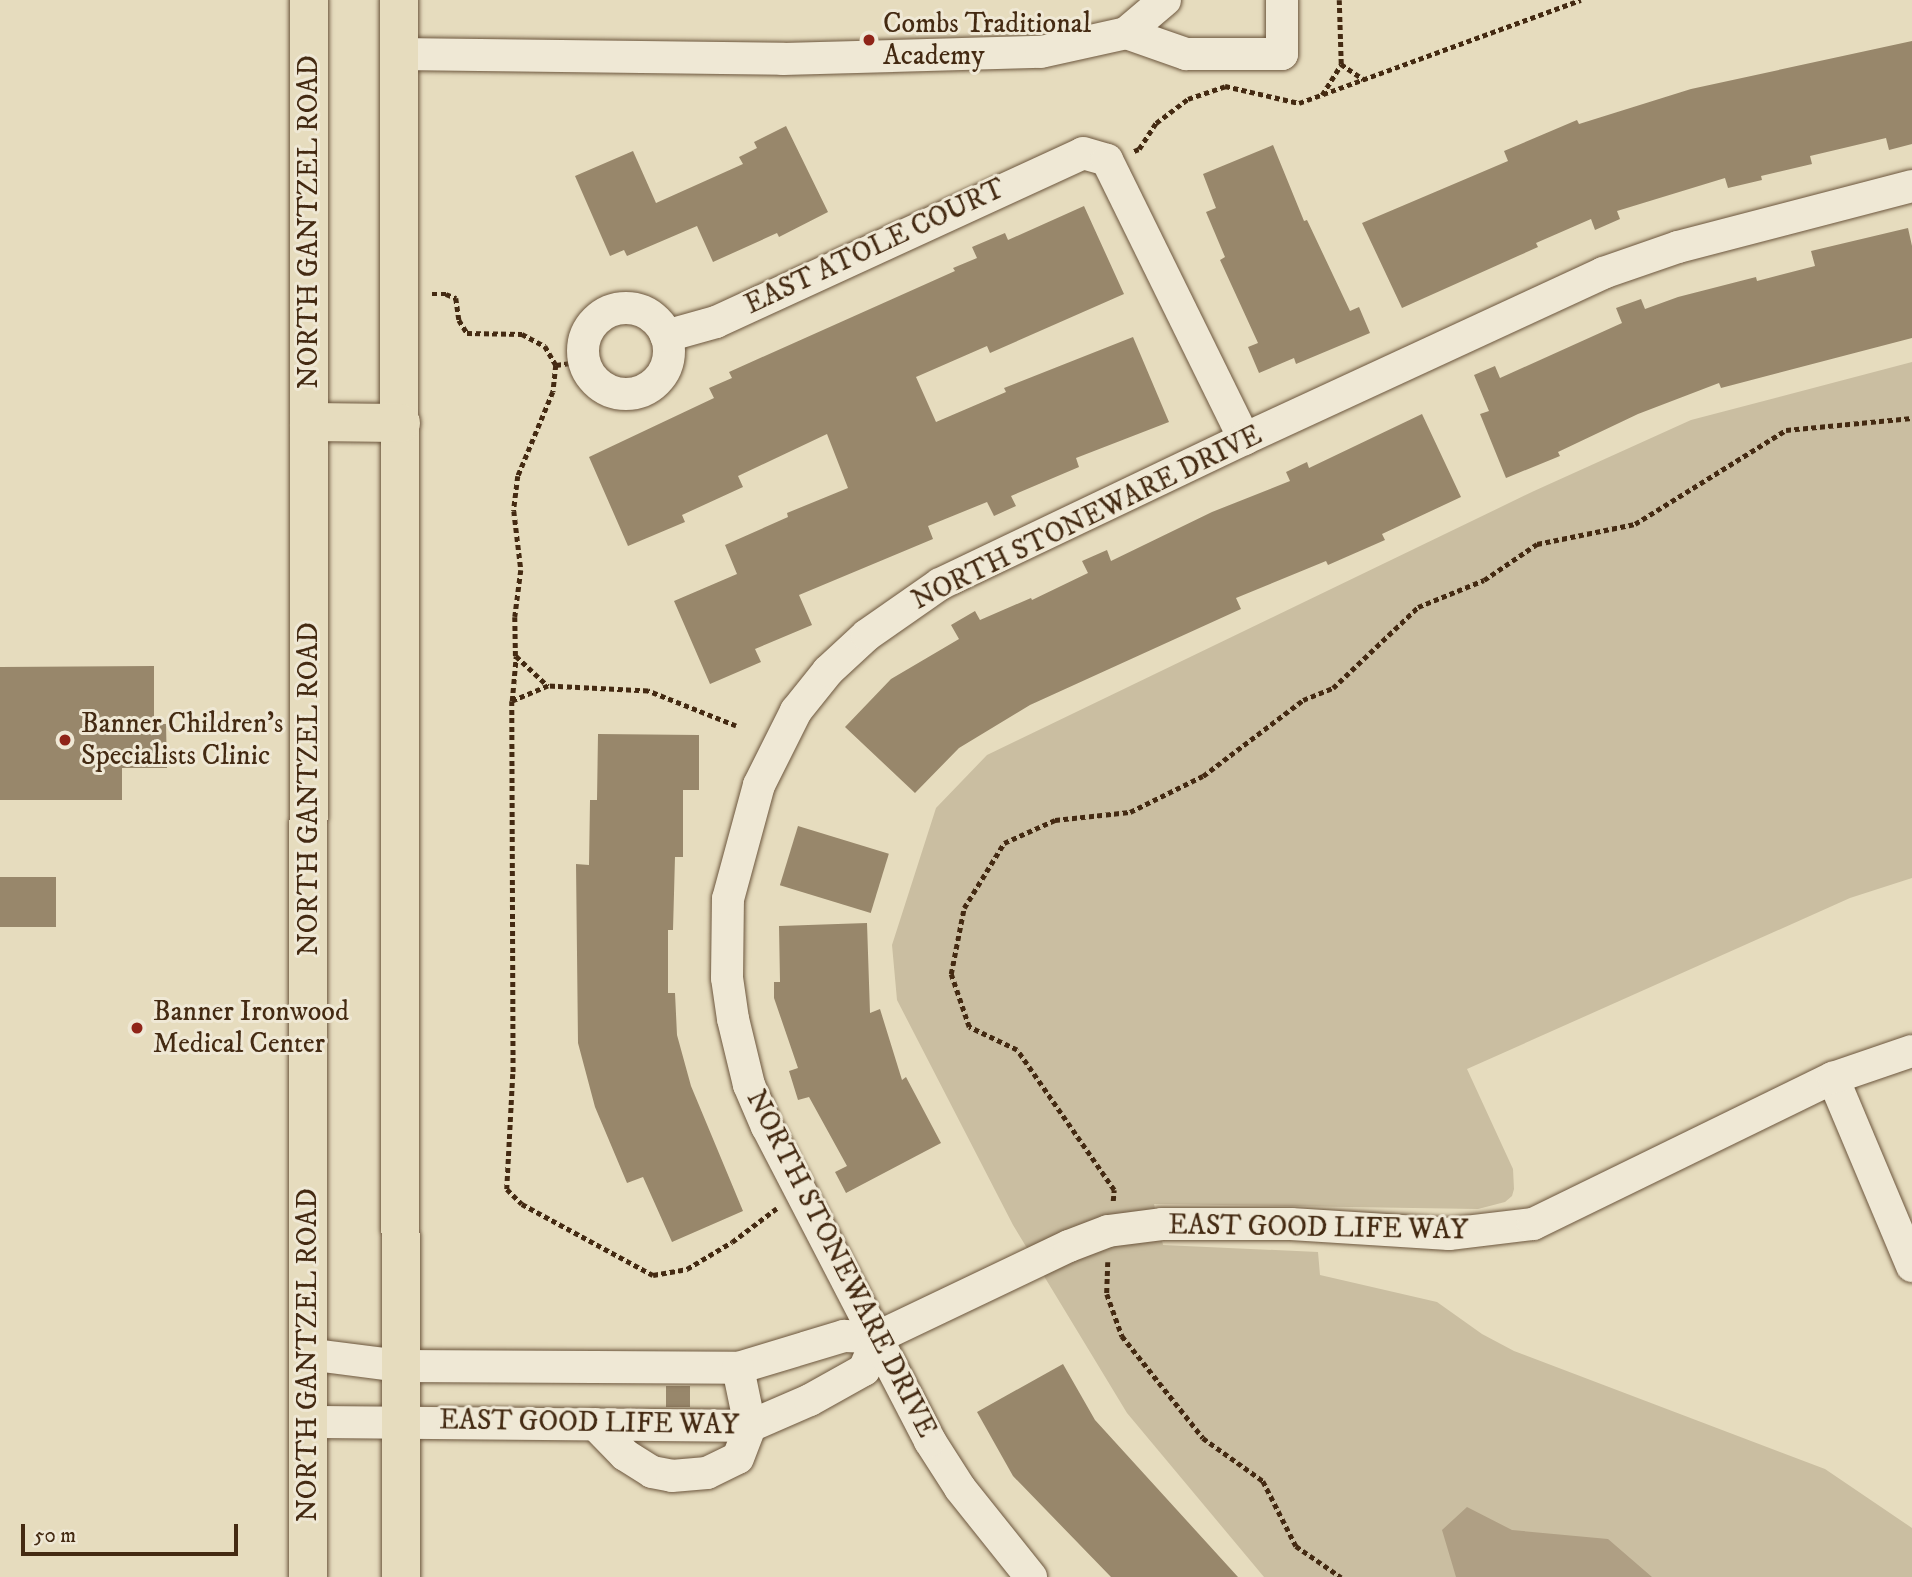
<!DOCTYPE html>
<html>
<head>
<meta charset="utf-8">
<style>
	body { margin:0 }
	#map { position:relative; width:1912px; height:1577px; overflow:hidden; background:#e6dcbe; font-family:"IM FELL DW Pica",serif }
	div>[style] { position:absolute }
	.green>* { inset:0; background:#cabea1 }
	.water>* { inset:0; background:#af9f84 }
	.building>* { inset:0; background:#98876b; transform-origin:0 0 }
	.path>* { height:4.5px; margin-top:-2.25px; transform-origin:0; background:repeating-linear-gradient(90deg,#442a12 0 5px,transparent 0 8.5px) }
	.roads { filter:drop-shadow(0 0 2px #6c563d) drop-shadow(0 0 2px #6c563d) }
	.minor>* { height:32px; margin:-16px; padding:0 16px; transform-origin:16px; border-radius:16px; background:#efe8d5 }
	.minor>.ring { margin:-16px; padding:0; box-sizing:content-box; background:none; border:32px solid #efe8d5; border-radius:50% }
	.major>* { height:38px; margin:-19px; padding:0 19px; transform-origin:19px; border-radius:19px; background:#e6dcbe }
	.dots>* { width:19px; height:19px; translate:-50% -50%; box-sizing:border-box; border:4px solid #efe8d5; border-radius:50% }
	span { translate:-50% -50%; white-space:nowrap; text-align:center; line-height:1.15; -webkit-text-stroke:6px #efe8d5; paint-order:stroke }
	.poi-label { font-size:28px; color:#442a12 }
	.left { translate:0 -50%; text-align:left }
	.street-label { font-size:28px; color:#442a12 }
	.scale { position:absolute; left:21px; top:1524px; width:217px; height:32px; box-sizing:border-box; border:4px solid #442a12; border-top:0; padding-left:9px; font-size:21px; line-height:24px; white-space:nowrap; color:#442a12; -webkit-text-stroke:5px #efe8d5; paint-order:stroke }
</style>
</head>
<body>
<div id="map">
	<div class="green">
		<i style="clip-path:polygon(1912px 362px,1912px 878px,1850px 898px,1467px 1069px,1513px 1169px,1514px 1189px,1512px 1196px,1505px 1202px,1478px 1209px,1154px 1204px,1163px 1245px,1318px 1252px,1320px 1275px,1437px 1302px,1482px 1334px,1514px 1351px,1825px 1469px,1912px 1528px,1912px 1577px,1264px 1577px,1127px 1413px,1013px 1225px,897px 1000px,892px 945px,936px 808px,987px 755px,1534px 491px,1691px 420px)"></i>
	</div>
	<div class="water">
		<i style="clip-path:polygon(1467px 1507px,1512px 1530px,1608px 1539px,1652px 1577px,1456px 1577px,1442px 1530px)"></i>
	</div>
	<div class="building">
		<i style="clip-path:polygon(1912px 41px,1912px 144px,1889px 150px,1886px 138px,1810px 156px,1812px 164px,1761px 176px,1762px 180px,1728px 188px,1725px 178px,1617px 211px,1620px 219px,1595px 230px,1591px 219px,1536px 243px,1538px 247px,1402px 308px,1362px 223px,1508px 161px,1504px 151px,1577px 120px,1579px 124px,1691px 89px)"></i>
		<i style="clip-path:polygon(786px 126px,828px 212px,779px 237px,777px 233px,713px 262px,697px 226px,627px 256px,624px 250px,610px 256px,575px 176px,633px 151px,656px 203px,743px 164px,739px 157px,757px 148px,754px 142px)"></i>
		<i style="clip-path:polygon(1273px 145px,1304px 221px,1307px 220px,1350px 311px,1359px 307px,1370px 333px,1296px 364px,1294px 358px,1259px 373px,1248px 347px,1258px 343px,1220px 260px,1225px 257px,1206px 212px,1216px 208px,1203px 174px)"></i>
		<i style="clip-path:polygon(1084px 206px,1124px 294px,990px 353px,987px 346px,916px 377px,936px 422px,1006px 392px,1004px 388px,1133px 337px,1169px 422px,1076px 458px,1079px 467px,1011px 496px,1016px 506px,994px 516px,987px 502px,928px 526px,933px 539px,799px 595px,812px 625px,755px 649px,761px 662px,710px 684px,674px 601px,737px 574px,725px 545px,788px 517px,787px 513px,848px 488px,827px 434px,738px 476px,743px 487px,682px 515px,685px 522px,628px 546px,589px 457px,714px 398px,709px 388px,732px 378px,729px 372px,955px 271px,953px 268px,977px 258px,972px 247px,1005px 233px,1008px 240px)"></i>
		<i style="clip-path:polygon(1908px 228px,1912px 246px,1912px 338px,1721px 388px,1719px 383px,1638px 414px,1558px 452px,1560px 456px,1506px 478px,1480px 414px,1489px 411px,1474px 375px,1495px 366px,1500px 378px,1622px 323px,1616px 308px,1641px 299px,1645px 309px,1678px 297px,1756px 277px,1757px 281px,1815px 266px,1811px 251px)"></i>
		<i style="clip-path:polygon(1422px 414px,1461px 497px,1382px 534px,1385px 540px,1328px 565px,1326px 561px,1236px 598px,1241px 609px,1030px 705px,959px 748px,915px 793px,845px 727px,891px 679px,959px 639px,951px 625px,975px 611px,980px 620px,1031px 598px,1032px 600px,1088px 573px,1082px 561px,1107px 550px,1111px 561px,1212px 512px,1290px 481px,1286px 472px,1307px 462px,1309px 468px)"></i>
		<i style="clip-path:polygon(154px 666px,154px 724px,166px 724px,167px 768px,122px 768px,122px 800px,0 800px,0 667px)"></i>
		<i style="clip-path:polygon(598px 734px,699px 735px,699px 790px,683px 790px,683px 857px,675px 857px,673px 930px,668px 930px,668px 993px,675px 993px,677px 1035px,691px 1086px,743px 1211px,672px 1242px,643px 1177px,627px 1183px,595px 1107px,578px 1043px,576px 864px,589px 865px,590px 800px,597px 800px)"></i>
		<i style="left:798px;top:826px;width:95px;height:62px;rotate:17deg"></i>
		<i style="left:0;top:877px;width:56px;height:50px"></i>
		<i style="clip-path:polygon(867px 923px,870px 1013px,880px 1009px,902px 1080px,906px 1077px,941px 1143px,846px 1193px,835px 1172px,847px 1166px,809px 1097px,798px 1100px,789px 1071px,798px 1068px,774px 998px,774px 982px,780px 982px,779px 926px)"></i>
		<i style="clip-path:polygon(1063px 1364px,1095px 1420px,1238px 1577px,1111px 1577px,1013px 1476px,977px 1412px)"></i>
		<i style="left:666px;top:1386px;width:24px;height:21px"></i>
	</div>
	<div class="path">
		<i style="left:1341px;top:64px;width:27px;rotate:34deg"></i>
		<i style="left:1322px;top:95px;width:36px;rotate:-58deg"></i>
		<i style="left:1341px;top:64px;width:64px;rotate:-91.8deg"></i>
		<i style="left:1134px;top:151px;width:5px;rotate:-22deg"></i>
		<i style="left:1139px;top:149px;width:31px;rotate:-57deg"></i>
		<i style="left:1156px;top:123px;width:40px;rotate:-37deg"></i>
		<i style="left:1188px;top:99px;width:39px;rotate:-19deg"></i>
		<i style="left:1225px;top:86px;width:76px;rotate:12.9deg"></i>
		<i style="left:1299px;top:103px;width:300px;rotate:-20.1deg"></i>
		<i style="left:432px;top:294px;width:14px"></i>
		<i style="left:446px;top:294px;width:11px;rotate:22deg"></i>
		<i style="left:456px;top:298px;width:22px;rotate:82deg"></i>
		<i style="left:459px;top:320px;width:15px;rotate:58deg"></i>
		<i style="left:467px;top:333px;width:55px;rotate:1deg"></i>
		<i style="left:522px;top:334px;width:26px;rotate:28deg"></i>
		<i style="left:545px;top:346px;width:22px;rotate:60deg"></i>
		<i style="left:556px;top:365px;width:27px;rotate:96deg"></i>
		<i style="left:553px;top:392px;width:91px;rotate:112.6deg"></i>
		<i style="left:518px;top:476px;width:35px;rotate:97deg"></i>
		<i style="left:514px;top:511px;width:59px;rotate:83.2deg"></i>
		<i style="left:521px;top:570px;width:47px;rotate:97.3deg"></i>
		<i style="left:515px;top:617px;width:39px;rotate:89deg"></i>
		<i style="left:556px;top:365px;width:28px;rotate:-8deg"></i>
		<i style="left:512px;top:701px;width:45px;rotate:-84.9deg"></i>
		<i style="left:516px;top:656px;width:44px;rotate:43.2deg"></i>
		<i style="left:736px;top:726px;width:95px;rotate:-158.3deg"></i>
		<i style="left:648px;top:691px;width:100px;rotate:-177.1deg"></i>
		<i style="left:548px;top:686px;width:39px;rotate:157deg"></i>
		<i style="left:512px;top:701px;width:373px;rotate:89.8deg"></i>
		<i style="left:513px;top:1074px;width:115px;rotate:93deg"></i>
		<i style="left:507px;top:1189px;width:21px;rotate:45deg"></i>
		<i style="left:522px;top:1204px;width:149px;rotate:28.5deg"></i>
		<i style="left:653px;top:1275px;width:35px;rotate:-10deg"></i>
		<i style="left:687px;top:1269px;width:52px;rotate:-31deg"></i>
		<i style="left:732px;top:1242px;width:56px;rotate:-37.1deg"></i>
		<i style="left:1113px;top:1201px;width:11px;rotate:-85deg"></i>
		<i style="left:1114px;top:1190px;width:170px;rotate:-124.7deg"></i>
		<i style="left:1017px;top:1050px;width:53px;rotate:-154.4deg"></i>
		<i style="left:969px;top:1027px;width:56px;rotate:-108.8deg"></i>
		<i style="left:951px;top:974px;width:67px;rotate:-78.9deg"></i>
		<i style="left:964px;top:908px;width:76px;rotate:-58.4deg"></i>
		<i style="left:1004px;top:843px;width:56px;rotate:-24.3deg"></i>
		<i style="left:1055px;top:820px;width:75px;rotate:-6.1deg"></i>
		<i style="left:1130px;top:812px;width:81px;rotate:-26.3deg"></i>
		<i style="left:1203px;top:776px;width:126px;rotate:-37.2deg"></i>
		<i style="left:1303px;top:700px;width:32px;rotate:-22deg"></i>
		<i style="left:1333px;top:688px;width:117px;rotate:-43.6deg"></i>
		<i style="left:1418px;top:607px;width:71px;rotate:-22.2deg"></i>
		<i style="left:1484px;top:580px;width:64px;rotate:-34.2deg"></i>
		<i style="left:1537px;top:544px;width:100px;rotate:-11.5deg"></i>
		<i style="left:1635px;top:524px;width:178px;rotate:-31.9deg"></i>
		<i style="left:1786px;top:430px;width:127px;rotate:-5.4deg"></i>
		<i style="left:1108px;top:1262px;width:32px;rotate:92deg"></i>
		<i style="left:1107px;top:1294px;width:45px;rotate:70.3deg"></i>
		<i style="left:1122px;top:1336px;width:130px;rotate:51.5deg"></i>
		<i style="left:1203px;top:1438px;width:74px;rotate:35.6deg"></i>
		<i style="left:1263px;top:1481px;width:73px;rotate:63.1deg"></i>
		<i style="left:1296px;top:1546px;width:55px;rotate:34.6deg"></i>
	</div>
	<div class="roads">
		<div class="minor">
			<i style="left:1126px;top:33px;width:64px;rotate:19.3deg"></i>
			<i style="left:1186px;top:54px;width:96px"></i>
			<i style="left:1282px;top:54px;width:54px;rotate:-90deg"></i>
			<i style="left:399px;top:54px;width:384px;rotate:0.7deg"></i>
			<i style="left:783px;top:59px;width:258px;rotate:-1.6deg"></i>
			<i style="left:1041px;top:52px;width:87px;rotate:-12.6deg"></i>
			<i style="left:1126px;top:33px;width:51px;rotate:-40.2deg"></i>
			<i class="ring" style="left:583px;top:308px;width:54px;height:54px"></i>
			<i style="left:666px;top:336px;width:52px;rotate:-15.6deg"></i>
			<i style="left:716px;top:322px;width:404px;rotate:-24.7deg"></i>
			<i style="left:1083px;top:153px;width:25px;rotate:16deg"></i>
			<i style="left:1107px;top:160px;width:311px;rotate:63.8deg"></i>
			<i style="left:1833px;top:1078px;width:204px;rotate:67.2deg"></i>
			<i style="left:307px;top:1354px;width:95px;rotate:7.3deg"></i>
			<i style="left:401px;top:1366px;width:337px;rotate:0.3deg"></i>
			<i style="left:738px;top:1368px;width:111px;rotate:-16.8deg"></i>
			<i style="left:844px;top:1336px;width:34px;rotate:2deg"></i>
			<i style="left:878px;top:1337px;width:212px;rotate:-25.5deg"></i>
			<i style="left:1069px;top:1246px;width:42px;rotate:-21deg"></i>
			<i style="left:1108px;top:1231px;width:54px;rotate:-7.4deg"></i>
			<i style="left:1162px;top:1224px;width:129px"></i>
			<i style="left:1291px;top:1224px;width:158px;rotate:3.6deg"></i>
			<i style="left:1449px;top:1234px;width:85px;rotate:-6.8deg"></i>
			<i style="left:1533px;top:1224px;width:334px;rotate:-26deg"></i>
			<i style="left:1833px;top:1078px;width:83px;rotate:-18.9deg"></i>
			<i style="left:308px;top:1422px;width:442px;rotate:0.5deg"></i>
			<i style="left:750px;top:1426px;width:65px;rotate:-23.4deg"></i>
			<i style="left:810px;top:1400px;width:62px;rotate:-29.1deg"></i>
			<i style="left:864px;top:1370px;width:36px;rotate:-67deg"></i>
			<i style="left:595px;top:1424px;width:43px;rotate:45.9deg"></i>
			<i style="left:625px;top:1455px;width:32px;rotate:32deg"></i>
			<i style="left:652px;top:1472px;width:20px;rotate:11deg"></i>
			<i style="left:672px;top:1476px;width:35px;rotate:-5deg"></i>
			<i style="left:707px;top:1473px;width:34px;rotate:-26deg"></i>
			<i style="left:738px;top:1458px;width:34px;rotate:-69deg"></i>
			<i style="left:750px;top:1426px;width:59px;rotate:-101.7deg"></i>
			<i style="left:1031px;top:1577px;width:114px;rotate:-128.6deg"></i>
			<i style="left:960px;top:1488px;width:56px;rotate:-122.6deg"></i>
			<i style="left:930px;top:1441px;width:354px;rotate:-117.4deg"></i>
			<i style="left:767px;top:1127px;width:46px;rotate:-113.2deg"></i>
			<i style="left:749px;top:1085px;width:68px;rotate:-103.6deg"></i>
			<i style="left:733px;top:1019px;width:41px;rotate:-98.3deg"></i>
			<i style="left:727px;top:978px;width:79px;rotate:-89.3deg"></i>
			<i style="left:728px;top:899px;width:118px;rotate:-74.8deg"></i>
			<i style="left:759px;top:785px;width:83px;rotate:-63.4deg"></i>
			<i style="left:796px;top:711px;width:51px;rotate:-51.3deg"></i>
			<i style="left:828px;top:671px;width:53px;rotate:-42.7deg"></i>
			<i style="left:867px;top:635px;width:89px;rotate:-34.9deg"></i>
			<i style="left:940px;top:584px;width:337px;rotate:-25.5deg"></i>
			<i style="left:1244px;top:439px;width:396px;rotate:-24.8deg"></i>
			<i style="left:1603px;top:273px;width:79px;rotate:-19.1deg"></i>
			<i style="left:1678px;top:247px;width:242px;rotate:-14.6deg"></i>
		</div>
		<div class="major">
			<i style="left:399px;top:0;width:1577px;rotate:89.93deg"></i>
			<i style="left:309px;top:422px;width:92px;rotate:0.6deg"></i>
			<i style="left:308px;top:1577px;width:1577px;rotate:-89.96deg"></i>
		</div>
	</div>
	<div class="dots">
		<i style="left:869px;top:40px;background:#8f2418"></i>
		<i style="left:65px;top:740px;background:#8f2418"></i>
		<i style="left:137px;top:1028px;background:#8f2418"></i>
	</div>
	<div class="poi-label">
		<span class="left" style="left:883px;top:40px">Combs Traditional<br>Academy</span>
		<span class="left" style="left:81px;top:740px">Banner Children’s<br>Specialists Clinic</span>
		<span class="left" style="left:153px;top:1028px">Banner Ironwood<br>Medical Center</span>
	</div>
	<div class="street-label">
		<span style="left:309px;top:222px;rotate:-90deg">NORTH GANTZEL ROAD</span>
		<span style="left:875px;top:247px;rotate:-25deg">EAST ATOLE COURT</span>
		<span style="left:1087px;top:518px;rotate:-26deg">NORTH STONEWARE DRIVE</span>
		<span style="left:309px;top:789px;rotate:-90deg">NORTH GANTZEL ROAD</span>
		<span style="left:1318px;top:1228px;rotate:1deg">EAST GOOD LIFE WAY</span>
		<span style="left:841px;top:1264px;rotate:63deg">NORTH STONEWARE DRIVE</span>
		<span style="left:308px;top:1355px;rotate:-90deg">NORTH GANTZEL ROAD</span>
		<span style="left:589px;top:1423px;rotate:1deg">EAST GOOD LIFE WAY</span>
	</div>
	<div class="scale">50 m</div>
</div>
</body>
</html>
